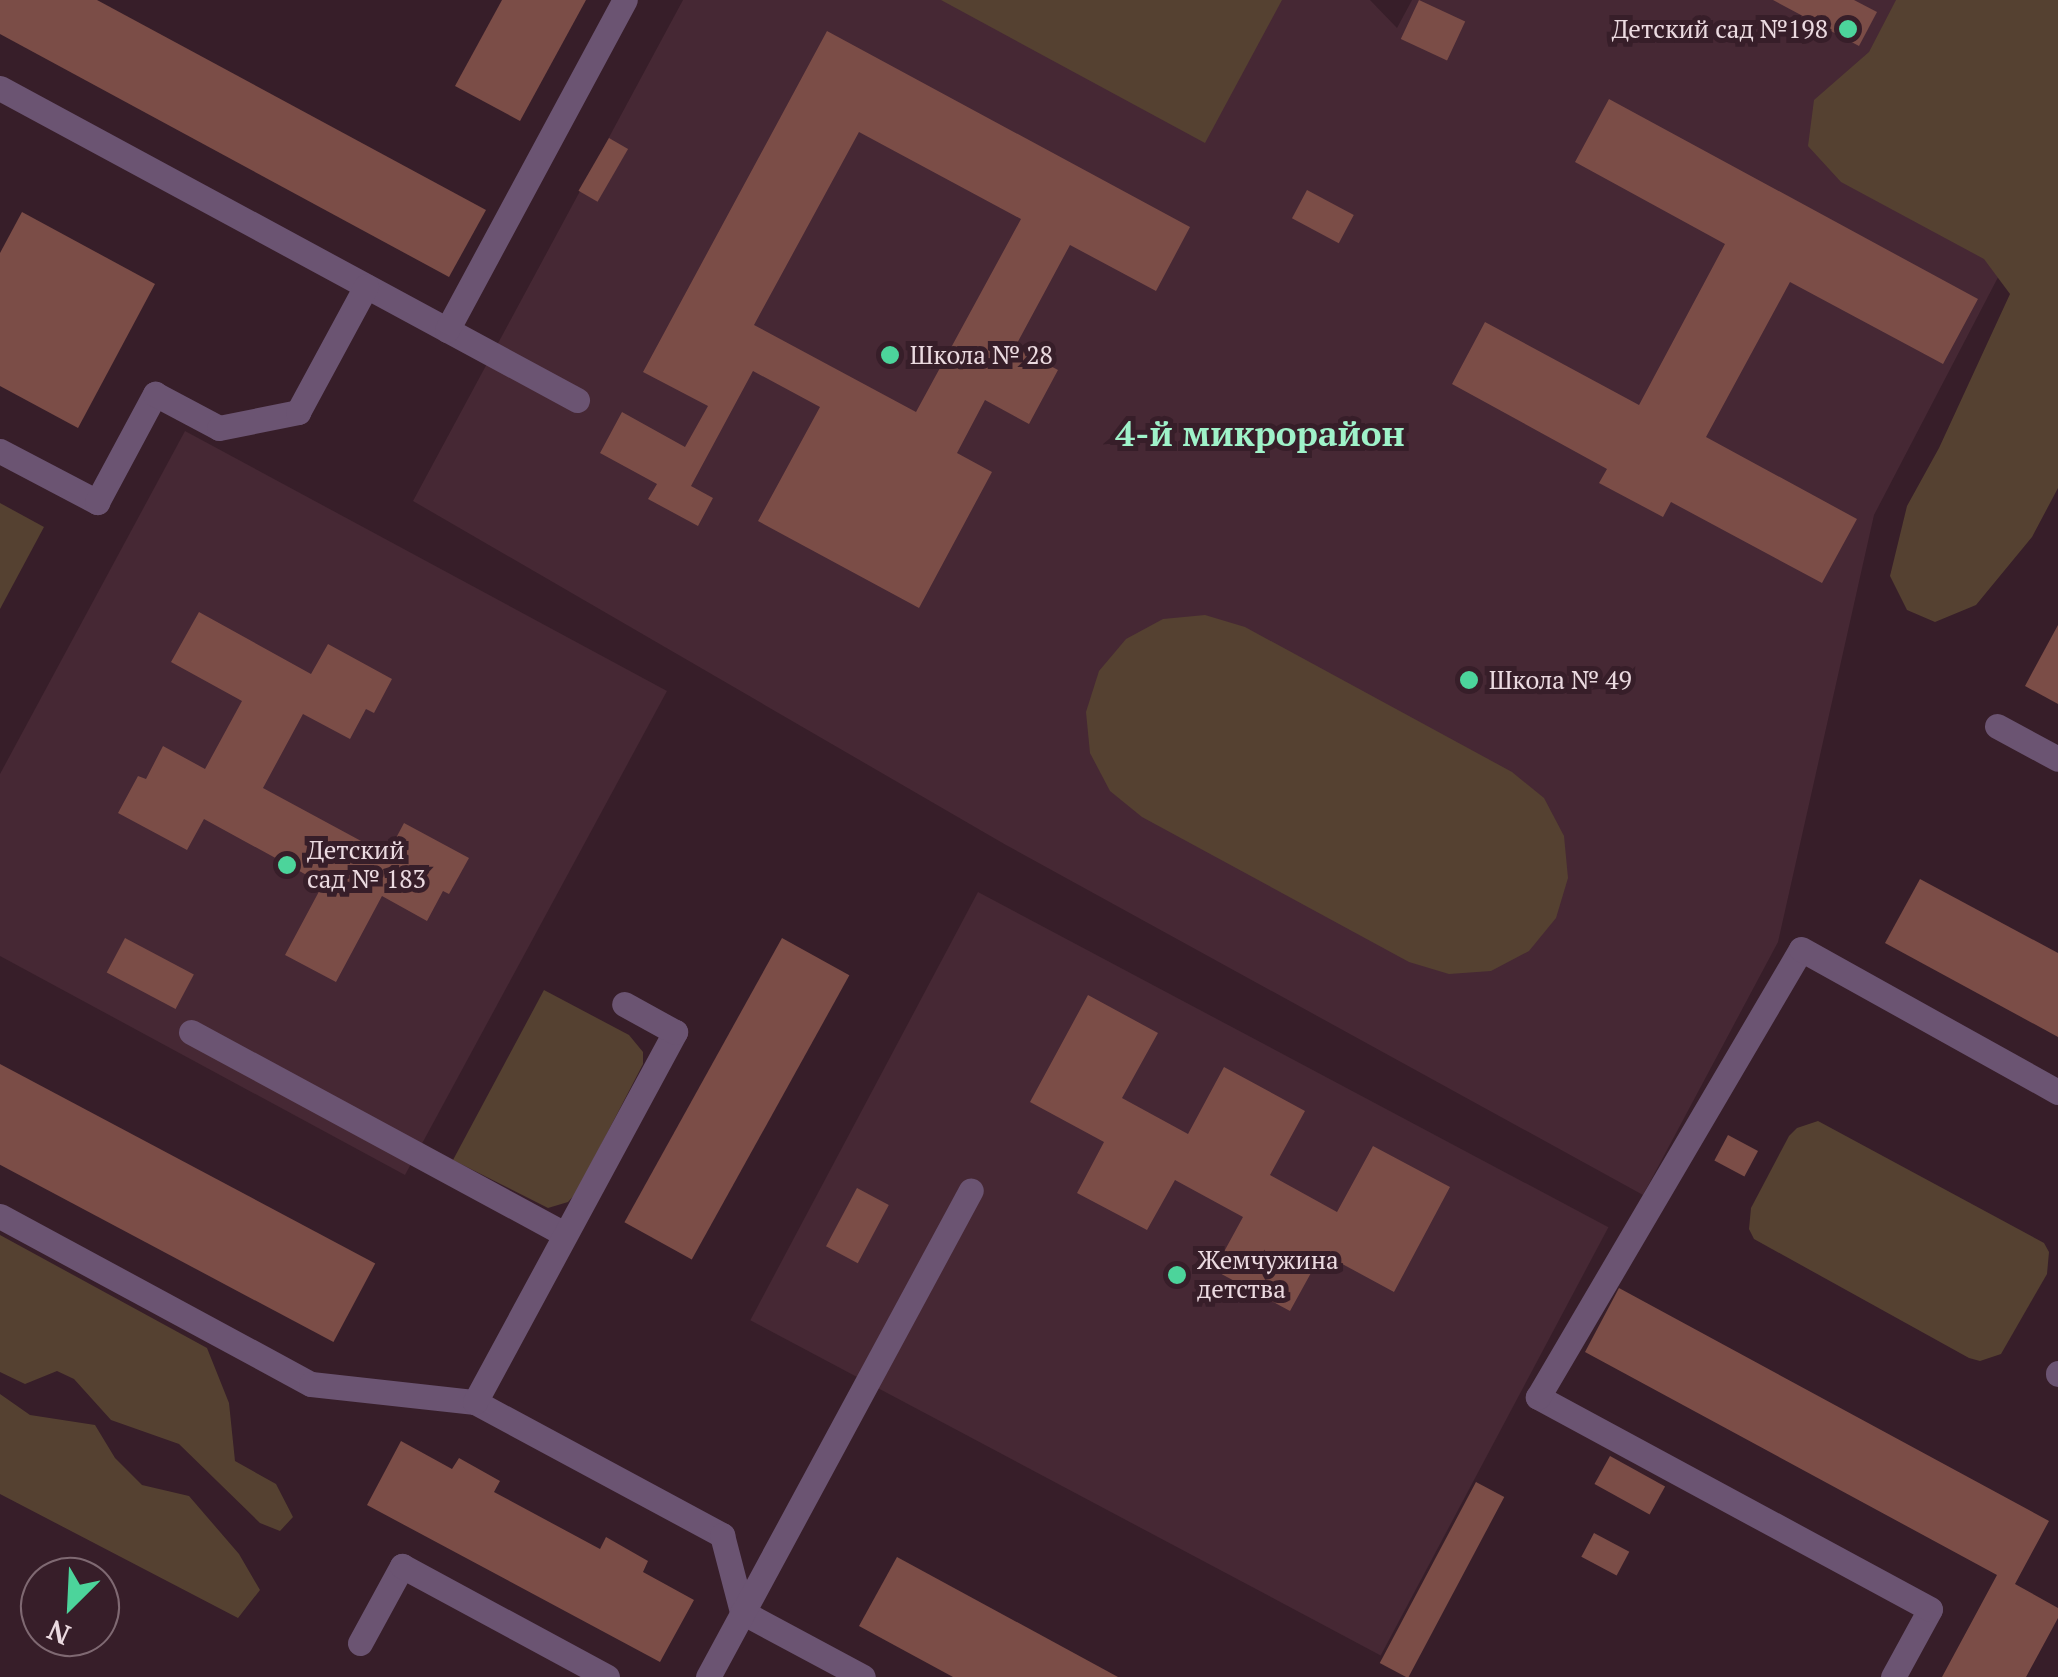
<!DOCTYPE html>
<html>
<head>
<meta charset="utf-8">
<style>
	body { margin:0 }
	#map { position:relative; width:2058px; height:1677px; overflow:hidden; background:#371e29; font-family:"PT Serif",serif }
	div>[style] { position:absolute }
	.built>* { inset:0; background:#462834; transform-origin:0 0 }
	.green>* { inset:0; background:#554131 }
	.building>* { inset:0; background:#7b4d47; transform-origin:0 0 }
	.minor>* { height:25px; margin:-12.5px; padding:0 12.5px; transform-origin:12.5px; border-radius:12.5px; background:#6b5472 }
	.dots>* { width:28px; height:28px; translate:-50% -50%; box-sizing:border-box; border:5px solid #371e29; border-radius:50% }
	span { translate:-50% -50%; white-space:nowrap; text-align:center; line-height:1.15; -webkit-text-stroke:10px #371e29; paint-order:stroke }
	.poi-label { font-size:25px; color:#ebdae0 }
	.right { translate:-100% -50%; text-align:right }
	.left { translate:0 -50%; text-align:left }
	.district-label { font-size:35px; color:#9ff2c9; font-weight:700 }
	.north { position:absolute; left:20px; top:1557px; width:100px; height:100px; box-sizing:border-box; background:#371e29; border:2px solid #7f6972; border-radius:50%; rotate:204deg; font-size:28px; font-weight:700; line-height:40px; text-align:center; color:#ebdae0 }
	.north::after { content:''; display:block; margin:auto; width:35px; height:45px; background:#4cd49b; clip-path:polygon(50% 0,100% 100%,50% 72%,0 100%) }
</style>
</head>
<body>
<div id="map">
	<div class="built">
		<i style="clip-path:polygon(683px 0,1370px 0,1397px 28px,1412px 0,2013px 0,2018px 239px,1874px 515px,1778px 942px,1643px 1195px,1006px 845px,413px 501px)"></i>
		<i style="clip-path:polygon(185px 431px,667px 691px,405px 1175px,0 956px,0 774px)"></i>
		<i style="left:978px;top:892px;width:714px;height:485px;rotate:28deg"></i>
	</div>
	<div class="green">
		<i style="clip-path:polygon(941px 0,1282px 0,1205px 143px)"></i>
		<i style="clip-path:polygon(1896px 0,2058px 0,2058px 488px,2032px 537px,1976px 605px,1935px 622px,1907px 610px,1890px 576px,1907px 506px,1939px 448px,2010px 294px,1984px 259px,1841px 182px,1808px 146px,1814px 100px,1869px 52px)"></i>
		<i style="clip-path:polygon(0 503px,44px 527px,0 609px)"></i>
		<i style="clip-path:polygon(1205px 615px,1245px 627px,1512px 772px,1544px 798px,1564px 836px,1568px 878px,1556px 918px,1529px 951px,1491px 971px,1449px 974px,1409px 962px,1142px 817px,1110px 791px,1090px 753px,1086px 712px,1099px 671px,1126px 639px,1163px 619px)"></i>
		<i style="clip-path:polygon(544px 990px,629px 1035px,643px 1052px,643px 1064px,576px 1193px,568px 1202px,548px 1208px,453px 1160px)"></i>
		<i style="clip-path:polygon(1818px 1121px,2044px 1243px,2049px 1252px,2047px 1274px,2001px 1354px,1980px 1361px,1969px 1358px,1754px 1239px,1749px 1229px,1751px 1208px,1789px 1136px,1797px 1128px)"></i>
		<i style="clip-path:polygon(0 1235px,207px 1348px,229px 1403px,235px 1461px,276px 1484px,293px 1517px,280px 1531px,260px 1523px,179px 1444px,111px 1420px,74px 1379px,57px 1371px,25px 1384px,0 1372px)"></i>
		<i style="clip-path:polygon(0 1394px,30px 1415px,95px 1425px,115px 1458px,142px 1485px,189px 1496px,239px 1554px,260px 1590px,238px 1618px,0 1494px)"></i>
	</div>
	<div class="building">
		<i style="clip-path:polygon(0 0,97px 0,486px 210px,449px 277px,0 34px)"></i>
		<i style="clip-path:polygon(502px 0,586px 0,520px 121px,455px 86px)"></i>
		<i style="left:1419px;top:0;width:51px;height:43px;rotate:25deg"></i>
		<i style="clip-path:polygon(1773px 0,1854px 0,1877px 12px,1859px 46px)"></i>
		<i style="clip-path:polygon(evenodd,827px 31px,1190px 227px,1156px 291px,1070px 245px,1015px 347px,1058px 370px,1029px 424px,985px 400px,957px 453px,992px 472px,919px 608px,758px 521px,820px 407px,753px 371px,691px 486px,713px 498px,698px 526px,648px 499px,657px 484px,600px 453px,622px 412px,685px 447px,708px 406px,643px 372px,827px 31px,859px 132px,1021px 219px,916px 412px,754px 325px,859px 132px)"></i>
		<i style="clip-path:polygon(1609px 99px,1978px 299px,1943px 364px,1790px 282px,1706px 437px,1857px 519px,1822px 583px,1671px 502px,1663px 517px,1599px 483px,1607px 469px,1452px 384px,1485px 322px,1639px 405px,1725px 244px,1575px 162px)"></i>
		<i style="left:609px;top:138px;width:22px;height:61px;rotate:30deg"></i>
		<i style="left:1307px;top:190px;width:53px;height:32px;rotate:28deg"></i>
		<i style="clip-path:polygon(22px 212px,155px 284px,78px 428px,0 386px,0 253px)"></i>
		<i style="clip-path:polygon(199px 612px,311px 674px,328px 644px,392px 679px,374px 713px,366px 709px,350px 739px,303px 714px,263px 788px,387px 855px,404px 823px,469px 858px,449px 894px,443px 891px,427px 921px,382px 896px,336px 982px,285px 955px,323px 884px,204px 819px,187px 850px,118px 813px,138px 776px,146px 779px,163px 746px,205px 769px,242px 701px,171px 662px)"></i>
		<i style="clip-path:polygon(2058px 625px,2058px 704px,2025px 686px)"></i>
		<i style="clip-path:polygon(1920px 879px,2058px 953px,2058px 1037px,1885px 943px)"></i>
		<i style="left:125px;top:938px;width:78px;height:39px;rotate:28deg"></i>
		<i style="left:782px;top:938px;width:77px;height:325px;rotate:29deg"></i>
		<i style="clip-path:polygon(1088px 995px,1158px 1033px,1122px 1098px,1188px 1134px,1224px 1067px,1305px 1111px,1270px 1175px,1337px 1212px,1373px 1146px,1450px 1187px,1394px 1292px,1322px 1253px,1290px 1311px,1214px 1270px,1243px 1217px,1175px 1180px,1147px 1230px,1077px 1193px,1104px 1142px,1030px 1102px)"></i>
		<i style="left:0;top:1064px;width:425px;height:89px;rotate:28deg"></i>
		<i style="left:1728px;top:1135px;width:34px;height:29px;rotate:28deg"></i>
		<i style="left:857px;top:1188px;width:36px;height:66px;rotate:28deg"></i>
		<i style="clip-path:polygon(1619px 1288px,2049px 1521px,2015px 1584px,2058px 1608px,2058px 1618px,2026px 1677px,1942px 1677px,1997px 1575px,1585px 1352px)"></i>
		<i style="clip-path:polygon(401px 1441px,452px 1469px,459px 1458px,500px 1481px,494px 1492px,600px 1549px,606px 1537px,648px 1561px,643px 1572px,694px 1600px,660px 1662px,367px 1505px)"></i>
		<i style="left:1610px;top:1456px;width:63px;height:32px;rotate:29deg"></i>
		<i style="left:1476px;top:1482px;width:32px;height:205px;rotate:28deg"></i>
		<i style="left:1594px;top:1533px;width:40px;height:27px;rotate:28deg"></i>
		<i style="clip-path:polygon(897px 1557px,1118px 1677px,953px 1677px,859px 1626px)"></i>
	</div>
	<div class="minor">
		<i style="left:0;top:88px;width:656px;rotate:28.4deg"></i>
		<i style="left:447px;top:330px;width:375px;rotate:-61.7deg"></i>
		<i style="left:0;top:451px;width:110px;rotate:27.7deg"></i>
		<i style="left:97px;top:502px;width:123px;rotate:-61.8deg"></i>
		<i style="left:155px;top:394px;width:72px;rotate:28deg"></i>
		<i style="left:219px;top:428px;width:81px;rotate:-11.4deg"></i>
		<i style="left:298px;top:412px;width:143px;rotate:-61.6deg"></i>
		<i style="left:1997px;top:726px;width:69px;rotate:28.4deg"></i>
		<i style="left:191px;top:1032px;width:425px;rotate:28.4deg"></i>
		<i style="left:0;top:1216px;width:353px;rotate:28.4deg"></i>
		<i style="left:311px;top:1384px;width:165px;rotate:6.3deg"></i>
		<i style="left:475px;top:1402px;width:281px;rotate:28.3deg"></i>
		<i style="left:722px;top:1535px;width:80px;rotate:75.4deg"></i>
		<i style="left:742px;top:1612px;width:137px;rotate:28.2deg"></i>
		<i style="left:2058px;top:1374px;width:1px;rotate:-90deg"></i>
		<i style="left:475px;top:1402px;width:421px;rotate:-61.6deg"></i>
		<i style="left:675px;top:1032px;width:58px;rotate:-151.2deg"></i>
		<i style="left:360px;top:1643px;width:88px;rotate:-61.4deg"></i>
		<i style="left:402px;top:1566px;width:233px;rotate:28.4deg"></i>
		<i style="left:708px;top:1677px;width:553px;rotate:-61.63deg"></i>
		<i style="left:1893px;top:1677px;width:77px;rotate:-61.4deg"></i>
		<i style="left:1930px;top:1609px;width:446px;rotate:-151.6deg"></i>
		<i style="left:1538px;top:1397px;width:519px;rotate:-59.58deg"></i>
		<i style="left:1801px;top:949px;width:294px;rotate:29.1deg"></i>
	</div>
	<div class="dots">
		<i style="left:1848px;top:29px;background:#4cd49b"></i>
		<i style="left:890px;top:355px;background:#4cd49b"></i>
		<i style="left:1469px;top:680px;background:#4cd49b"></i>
		<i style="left:287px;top:865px;background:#4cd49b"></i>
		<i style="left:1177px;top:1275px;background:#4cd49b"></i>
	</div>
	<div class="poi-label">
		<span class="right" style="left:1828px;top:29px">Детский сад №198</span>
		<span class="left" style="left:910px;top:355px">Школа № 28</span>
		<span class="left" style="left:1489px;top:680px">Школа № 49</span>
		<span class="left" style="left:307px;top:865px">Детский<br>сад № 183</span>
		<span class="left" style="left:1197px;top:1275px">Жемчужина<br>детства</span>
	</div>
	<div class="district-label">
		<span style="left:1260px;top:433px">4-й микрорайон</span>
	</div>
	<div class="north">N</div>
</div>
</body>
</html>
